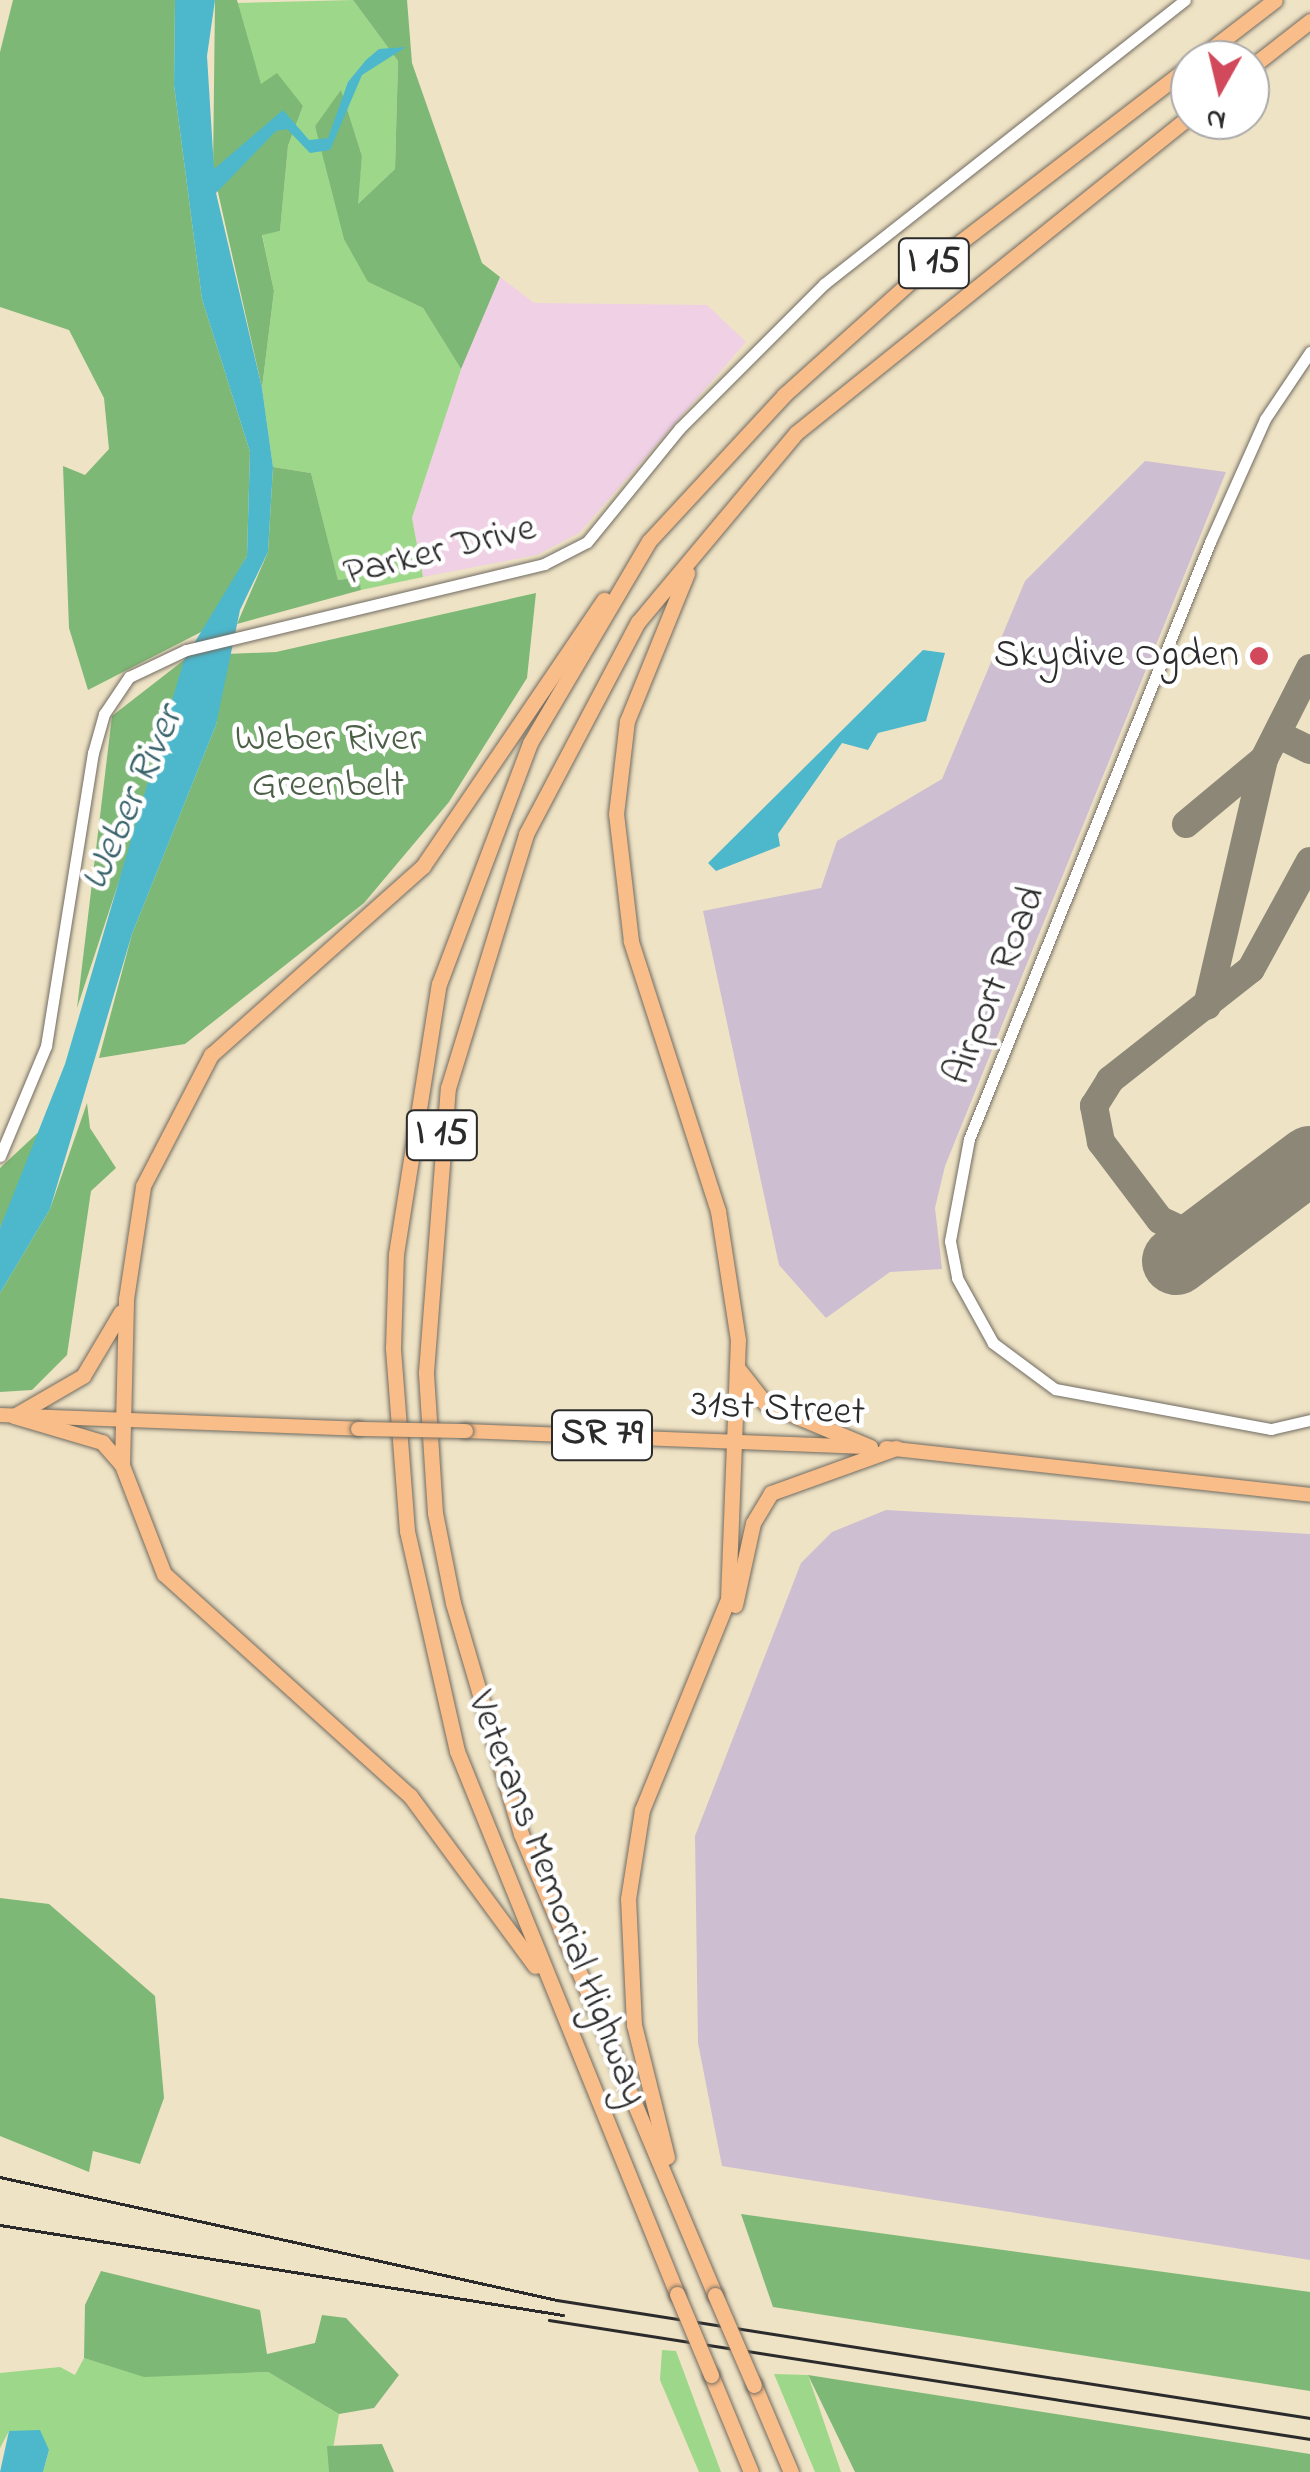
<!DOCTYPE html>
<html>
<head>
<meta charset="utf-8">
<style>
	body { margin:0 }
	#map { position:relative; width:1310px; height:2472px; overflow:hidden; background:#efe3c5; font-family:"Indie Flower",sans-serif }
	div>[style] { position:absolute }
	.built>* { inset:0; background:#f0d0e5 }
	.industrial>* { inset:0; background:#cebed2 }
	.green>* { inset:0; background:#9dd78a }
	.forest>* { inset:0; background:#7eb876 }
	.water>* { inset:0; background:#4db7cb }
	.taxiway>* { height:28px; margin:-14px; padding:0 14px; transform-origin:14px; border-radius:14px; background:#8d8778 }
	.runway>* { height:68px; margin:-34px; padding:0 34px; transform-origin:34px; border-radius:34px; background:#8d8778 }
	.roads { filter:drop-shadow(0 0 2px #706b61) drop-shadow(0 0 2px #706b61) }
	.tertiary>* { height:11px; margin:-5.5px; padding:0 5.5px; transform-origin:5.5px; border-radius:5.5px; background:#fff }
	.primary>* { height:14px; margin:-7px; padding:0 7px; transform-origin:7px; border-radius:7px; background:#f9bd89 }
	.motorway>* { height:15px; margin:-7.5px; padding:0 7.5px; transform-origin:7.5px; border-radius:7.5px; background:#f9bd89 }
	.rail>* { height:2.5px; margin:-1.25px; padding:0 1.25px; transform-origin:1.25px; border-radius:1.25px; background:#2b2b2b }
	.bridges { filter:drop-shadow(0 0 2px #706b61) drop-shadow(0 0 2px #706b61) }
	.primary-bridge>* { height:14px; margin:-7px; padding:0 7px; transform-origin:7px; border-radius:7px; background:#f9bd89 }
	.motorway-bridge>* { height:15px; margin:-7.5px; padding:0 7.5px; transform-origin:7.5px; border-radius:7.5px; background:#f9bd89 }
	.dots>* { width:28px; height:28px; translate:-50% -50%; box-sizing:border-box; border:5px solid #fff; border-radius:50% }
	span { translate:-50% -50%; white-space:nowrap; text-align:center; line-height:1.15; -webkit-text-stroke:9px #fff; paint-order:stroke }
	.shield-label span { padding:2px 8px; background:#fff; border:2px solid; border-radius:8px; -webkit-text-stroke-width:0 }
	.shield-label { font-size:38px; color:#2b2b2b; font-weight:700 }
	.street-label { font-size:40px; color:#2b2b2b }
	.poi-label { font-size:40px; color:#2b2b2b }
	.right { translate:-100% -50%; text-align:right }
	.park-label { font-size:40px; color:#4d5f48 }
	.water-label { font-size:42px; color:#39636b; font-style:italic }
	.north { position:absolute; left:1170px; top:40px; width:100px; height:100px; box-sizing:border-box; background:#fff; border:2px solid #aaa; border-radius:50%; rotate:188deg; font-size:28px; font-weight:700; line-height:40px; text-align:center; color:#2b2b2b }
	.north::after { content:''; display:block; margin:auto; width:35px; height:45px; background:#d1495b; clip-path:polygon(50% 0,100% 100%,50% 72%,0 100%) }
</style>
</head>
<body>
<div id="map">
	<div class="built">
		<i style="clip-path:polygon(500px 277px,534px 303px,707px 305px,746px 342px,579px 533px,537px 555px,423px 577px,412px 518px,459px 366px)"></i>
	</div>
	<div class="industrial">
		<i style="clip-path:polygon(1145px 461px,1226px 472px,945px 1166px,935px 1208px,942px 1269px,890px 1272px,826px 1318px,779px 1265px,703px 911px,821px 888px,837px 841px,942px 779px,1025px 581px)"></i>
		<i style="clip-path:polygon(886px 1510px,1310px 1534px,1310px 2260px,722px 2166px,698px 2043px,695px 1836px,801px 1563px,832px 1532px)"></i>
	</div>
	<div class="green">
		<i style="clip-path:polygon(353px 0,398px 61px,395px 169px,357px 205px,362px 156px,341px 91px,315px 126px,368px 282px,423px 308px,461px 369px,412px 518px,423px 577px,361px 590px,358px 577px,338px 580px,311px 473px,273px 467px,262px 388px,274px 291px,262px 234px,280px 231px,288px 146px,303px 106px,261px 85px,237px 3px)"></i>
		<i style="clip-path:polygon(662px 2350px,676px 2351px,721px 2472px,699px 2472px,660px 2380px)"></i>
		<i style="clip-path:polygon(84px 2358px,144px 2376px,268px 2372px,339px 2414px,329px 2472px,43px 2472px,49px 2450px,9px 2431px,0 2448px,0 2373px,60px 2367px,75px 2375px)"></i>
		<i style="clip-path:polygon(774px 2374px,808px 2375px,841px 2472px,815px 2472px)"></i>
	</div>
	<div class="forest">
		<i style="clip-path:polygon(13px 0,175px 0,174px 85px,202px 299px,250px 452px,247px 556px,205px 630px,88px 690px,69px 628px,63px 466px,85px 475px,109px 449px,104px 398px,69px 330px,0 307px,0 52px)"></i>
		<i style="clip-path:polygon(215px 0,237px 0,261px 84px,277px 73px,303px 106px,288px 146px,280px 231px,262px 235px,274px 291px,262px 388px,213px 170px)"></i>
		<i style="clip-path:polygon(353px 0,407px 0,412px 63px,482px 263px,500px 277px,461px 369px,423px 308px,368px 282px,344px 239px,315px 126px,341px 90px,362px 156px,358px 204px,395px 169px,398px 61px)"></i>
		<i style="clip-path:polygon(273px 467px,311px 473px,338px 580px,359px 577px,361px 590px,237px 624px,268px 552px)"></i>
		<i style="clip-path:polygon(536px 593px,527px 678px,449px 802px,364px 903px,185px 1044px,99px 1058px,132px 934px,216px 725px,226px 654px,276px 652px)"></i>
		<i style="clip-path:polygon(184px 660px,186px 679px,77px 1008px,112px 716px)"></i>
		<i style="clip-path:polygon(87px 1103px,90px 1128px,116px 1168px,91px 1191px,67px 1355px,32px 1390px,0 1392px,0 1293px,50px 1209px)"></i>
		<i style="clip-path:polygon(44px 1127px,21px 1186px,0 1228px,0 1168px)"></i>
		<i style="clip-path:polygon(0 1898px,49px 1904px,155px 1996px,164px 2098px,140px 2164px,93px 2151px,89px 2172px,0 2136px)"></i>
		<i style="clip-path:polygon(741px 2214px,1310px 2292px,1310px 2391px,773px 2307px)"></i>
		<i style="clip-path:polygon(101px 2271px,260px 2310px,267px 2354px,315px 2343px,322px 2315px,346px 2318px,399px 2375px,374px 2408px,339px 2414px,268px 2372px,144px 2377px,84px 2358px,85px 2305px)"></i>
		<i style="clip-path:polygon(808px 2375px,1310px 2454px,1310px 2472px,855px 2472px)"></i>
		<i style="clip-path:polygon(382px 2444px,394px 2472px,329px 2472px,327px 2446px)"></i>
	</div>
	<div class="water">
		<i style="clip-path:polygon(175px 0,215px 0,207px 56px,214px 169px,283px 110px,309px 140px,328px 138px,348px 82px,366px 60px,379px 49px,406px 47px,362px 75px,330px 150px,310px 153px,287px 129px,276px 131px,216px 193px,262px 388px,273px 467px,268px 552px,240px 610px,216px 725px,132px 934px,50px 1209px,0 1293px,0 1228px,65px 1064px,184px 660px,247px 556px,250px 452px,202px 299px,174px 85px)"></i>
		<i style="clip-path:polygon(923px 650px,945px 653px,926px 721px,878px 733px,868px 750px,842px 743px,778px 834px,780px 846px,716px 871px,708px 863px)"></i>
		<i style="clip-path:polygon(40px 2430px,49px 2450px,43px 2472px,0 2472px,9px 2431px)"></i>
	</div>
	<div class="taxiway">
		<i style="left:1279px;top:735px;width:34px;rotate:26deg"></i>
		<i style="left:1186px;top:824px;width:102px;rotate:-39.8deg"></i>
		<i style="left:1264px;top:759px;width:102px;rotate:-63.2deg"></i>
		<i style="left:1207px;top:1006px;width:253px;rotate:-77deg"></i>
		<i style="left:1224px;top:1225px;width:35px;rotate:165deg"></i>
		<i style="left:1190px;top:1234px;width:33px;rotate:-155deg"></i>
		<i style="left:1160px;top:1220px;width:98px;rotate:-127.1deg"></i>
		<i style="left:1101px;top:1142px;width:37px;rotate:-101deg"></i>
		<i style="left:1094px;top:1106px;width:31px;rotate:-58deg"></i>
		<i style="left:1110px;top:1080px;width:179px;rotate:-38.2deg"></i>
		<i style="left:1251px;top:969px;width:123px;rotate:-61.4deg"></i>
	</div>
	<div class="runway">
		<i style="left:1176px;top:1261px;width:168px;rotate:-37deg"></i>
	</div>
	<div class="roads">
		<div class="tertiary">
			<i style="left:1310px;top:352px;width:81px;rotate:123.9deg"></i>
			<i style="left:1265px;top:419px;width:135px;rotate:114.1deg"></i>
			<i style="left:1210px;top:542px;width:644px;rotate:111.98deg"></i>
			<i style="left:969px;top:1139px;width:104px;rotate:100.6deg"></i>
			<i style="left:950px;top:1241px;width:38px;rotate:79deg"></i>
			<i style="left:957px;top:1278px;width:74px;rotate:61deg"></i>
			<i style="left:993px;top:1343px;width:77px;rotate:36.6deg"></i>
			<i style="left:1055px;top:1389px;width:220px;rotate:10.5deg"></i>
			<i style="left:1271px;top:1429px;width:40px;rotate:-13deg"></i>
			<i style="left:0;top:1156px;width:119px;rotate:-67.3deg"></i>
			<i style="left:46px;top:1046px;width:297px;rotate:-80.9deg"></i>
			<i style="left:93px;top:753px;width:41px;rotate:-74.2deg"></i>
			<i style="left:104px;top:714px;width:45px;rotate:-56deg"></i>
			<i style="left:129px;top:677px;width:63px;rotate:-25.3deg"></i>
			<i style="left:186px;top:650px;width:368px;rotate:-13.5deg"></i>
			<i style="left:544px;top:564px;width:48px;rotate:-27.1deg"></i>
			<i style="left:587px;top:542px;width:147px;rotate:-50.8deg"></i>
			<i style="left:680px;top:428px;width:204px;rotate:-45deg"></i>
			<i style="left:824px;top:284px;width:459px;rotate:-38.2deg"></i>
		</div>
		<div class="primary">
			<i style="left:0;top:1415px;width:358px;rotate:2.2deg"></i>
			<i style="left:466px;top:1431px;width:399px;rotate:2.3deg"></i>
			<i style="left:886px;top:1448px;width:427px;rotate:6.3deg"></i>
		</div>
		<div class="motorway">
			<i style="left:1197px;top:60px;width:98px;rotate:-37.6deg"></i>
			<i style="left:1250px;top:68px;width:76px;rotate:-38.1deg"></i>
			<i style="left:739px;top:1370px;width:42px;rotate:51.8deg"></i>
			<i style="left:765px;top:1403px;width:114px;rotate:22.7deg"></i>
			<i style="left:14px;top:1416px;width:80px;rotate:-30.1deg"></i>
			<i style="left:83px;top:1376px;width:74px;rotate:-59.3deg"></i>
			<i style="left:14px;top:1416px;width:92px;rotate:16.5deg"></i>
			<i style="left:102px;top:1442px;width:30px;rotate:49deg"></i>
			<i style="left:735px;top:1605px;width:84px;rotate:-77.6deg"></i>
			<i style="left:753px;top:1523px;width:35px;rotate:-59deg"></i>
			<i style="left:771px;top:1493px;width:133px;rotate:-19.8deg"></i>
			<i style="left:535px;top:1966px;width:211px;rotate:-126.3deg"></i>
			<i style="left:410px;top:1796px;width:331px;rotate:-137.9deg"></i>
			<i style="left:164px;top:1574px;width:117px;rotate:-111.1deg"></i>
			<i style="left:122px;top:1465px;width:166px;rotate:-88.6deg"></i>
			<i style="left:126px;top:1299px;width:114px;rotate:-81.4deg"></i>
			<i style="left:143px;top:1186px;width:148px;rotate:-62.6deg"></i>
			<i style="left:211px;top:1055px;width:284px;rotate:-41.7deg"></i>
			<i style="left:423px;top:866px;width:322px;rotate:-55.8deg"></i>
			<i style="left:667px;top:2157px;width:136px;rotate:-104deg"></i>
			<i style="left:634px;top:2025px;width:126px;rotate:-92.7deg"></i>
			<i style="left:628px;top:1899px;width:90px;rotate:-81.1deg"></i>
			<i style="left:642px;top:1810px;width:228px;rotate:-67.8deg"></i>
			<i style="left:728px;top:1599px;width:259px;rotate:-87.8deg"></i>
			<i style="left:738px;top:1340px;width:131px;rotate:-98.8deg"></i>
			<i style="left:718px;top:1211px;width:284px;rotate:-107.9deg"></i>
			<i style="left:631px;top:941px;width:128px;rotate:-96.7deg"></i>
			<i style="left:616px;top:814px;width:94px;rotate:-83.3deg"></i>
			<i style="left:627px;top:721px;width:160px;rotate:-67.9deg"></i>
			<i style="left:677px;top:2294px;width:586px;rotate:-112.06deg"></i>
			<i style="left:457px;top:1751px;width:226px;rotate:-102.8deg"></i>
			<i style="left:407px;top:1531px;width:184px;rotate:-94.4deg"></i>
			<i style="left:393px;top:1348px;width:94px;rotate:-88.2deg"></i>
			<i style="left:396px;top:1254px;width:273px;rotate:-81deg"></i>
			<i style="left:439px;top:984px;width:258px;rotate:-69.3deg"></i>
			<i style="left:530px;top:743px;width:234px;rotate:-59.5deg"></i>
			<i style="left:649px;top:541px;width:199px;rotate:-47.2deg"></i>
			<i style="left:784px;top:395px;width:183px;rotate:-41.9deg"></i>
			<i style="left:920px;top:273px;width:340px;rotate:-37.5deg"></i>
			<i style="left:715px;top:2295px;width:500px;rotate:-112.82deg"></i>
			<i style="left:521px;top:1834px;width:241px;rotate:-106.4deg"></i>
			<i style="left:453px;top:1603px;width:92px;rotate:-101.3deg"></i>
			<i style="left:435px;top:1513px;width:141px;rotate:-93.7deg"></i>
			<i style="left:426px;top:1372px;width:285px;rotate:-85.6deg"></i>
			<i style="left:448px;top:1088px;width:266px;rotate:-72.9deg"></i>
			<i style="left:526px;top:834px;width:240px;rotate:-62.2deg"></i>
			<i style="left:638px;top:622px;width:246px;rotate:-50.1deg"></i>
			<i style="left:796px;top:433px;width:506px;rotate:-38.82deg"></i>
			<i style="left:711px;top:2375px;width:105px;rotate:67.6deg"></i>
			<i style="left:754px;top:2385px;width:95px;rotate:67deg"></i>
		</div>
	</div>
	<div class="rail">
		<i style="left:0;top:2177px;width:570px;rotate:12.45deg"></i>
		<i style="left:557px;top:2300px;width:762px;rotate:8.91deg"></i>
		<i style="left:0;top:2225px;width:570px;rotate:9.08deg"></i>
		<i style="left:549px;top:2320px;width:770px;rotate:8.89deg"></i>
	</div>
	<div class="bridges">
		<div class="primary-bridge">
			<i style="left:358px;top:1429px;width:108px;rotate:1.1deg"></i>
		</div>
		<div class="motorway-bridge">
			<i style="left:677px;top:2294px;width:88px;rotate:67.2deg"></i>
			<i style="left:715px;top:2295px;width:98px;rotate:66.6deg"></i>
		</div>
	</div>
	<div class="dots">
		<i style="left:1259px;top:656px;background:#d1495b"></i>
	</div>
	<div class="shield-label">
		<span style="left:934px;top:263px">I 15</span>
		<span style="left:442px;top:1135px">I 15</span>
		<span style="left:602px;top:1435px">SR 79</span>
	</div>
	<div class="street-label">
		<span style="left:440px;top:552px;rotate:-14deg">Parker Drive</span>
		<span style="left:996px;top:986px;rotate:-68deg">Airport Road</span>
		<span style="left:778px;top:1410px;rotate:3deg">31st Street</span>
		<span style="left:556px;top:1899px;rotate:69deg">Veterans Memorial Highway</span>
	</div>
	<div class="poi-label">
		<span class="right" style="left:1239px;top:656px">Skydive Ogden</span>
	</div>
	<div class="park-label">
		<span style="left:328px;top:763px">Weber River<br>Greenbelt</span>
	</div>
	<div class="water-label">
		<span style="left:133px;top:799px;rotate:-66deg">Weber River</span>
	</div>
	<div class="north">N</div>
</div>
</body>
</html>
